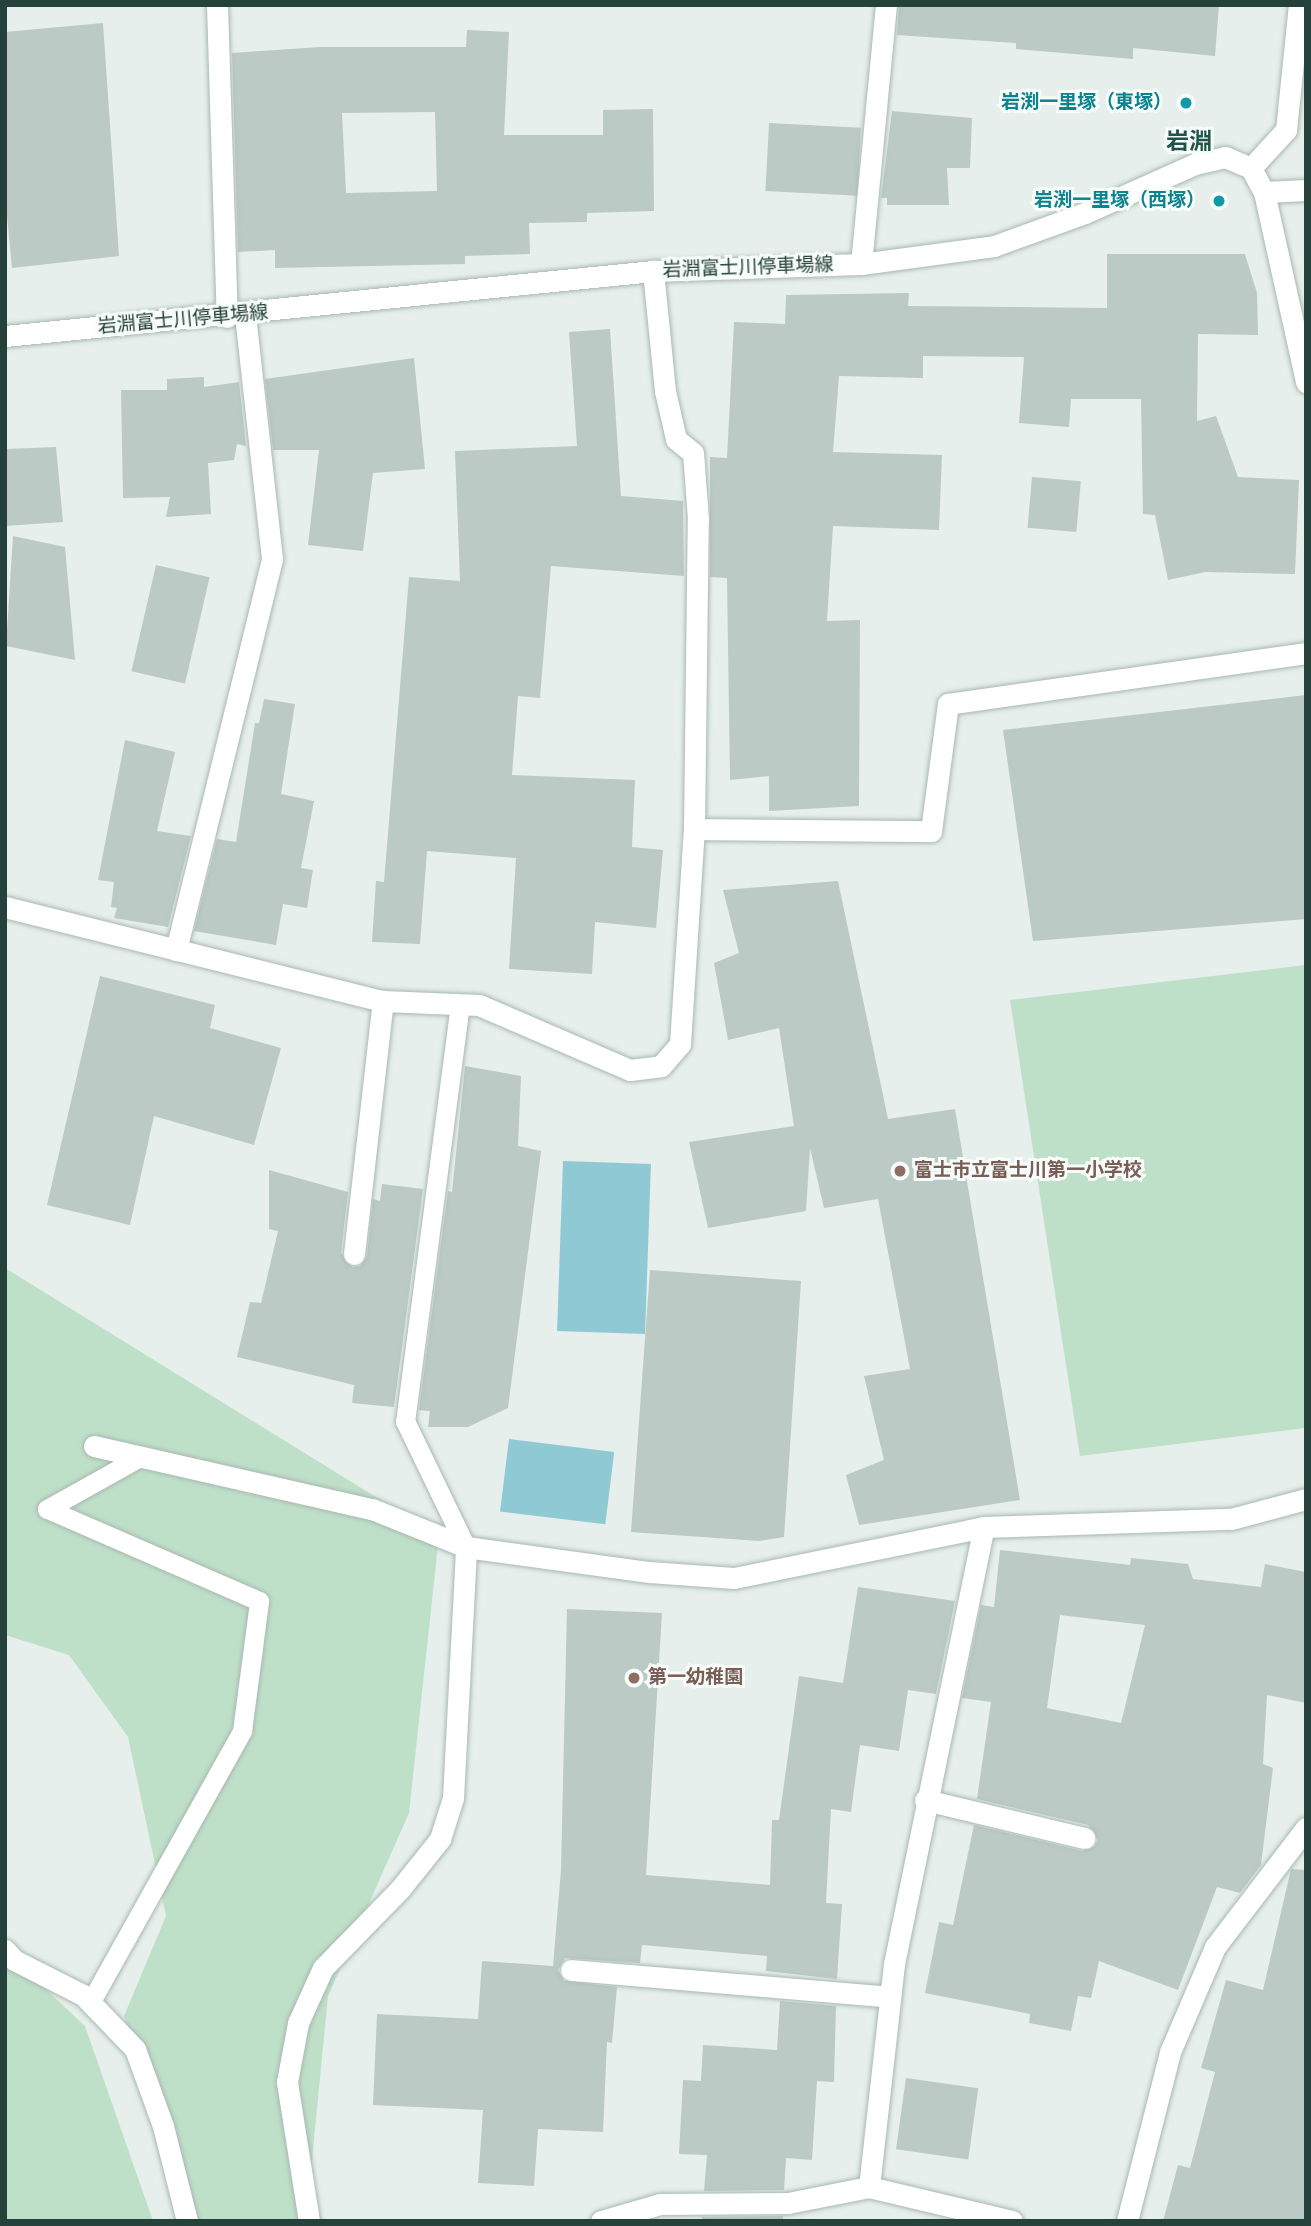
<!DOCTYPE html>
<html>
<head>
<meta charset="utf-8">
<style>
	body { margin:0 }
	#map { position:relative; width:1311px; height:2226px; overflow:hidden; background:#e6efeb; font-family:"Varela Round","Noto Sans JP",sans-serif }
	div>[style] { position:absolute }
	.green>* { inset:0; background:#bfe0c8 }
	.water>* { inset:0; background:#8ec9d4; transform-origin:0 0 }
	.building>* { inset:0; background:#bbcac4; transform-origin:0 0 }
	.roads { filter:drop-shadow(0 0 2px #a8b8b2) drop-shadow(0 0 2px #a8b8b2) }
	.service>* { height:19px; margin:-9.5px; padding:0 9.5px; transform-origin:9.5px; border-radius:9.5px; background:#fff }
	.minor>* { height:21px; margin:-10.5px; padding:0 10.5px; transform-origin:10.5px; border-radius:10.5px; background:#fff }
	.secondary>* { height:21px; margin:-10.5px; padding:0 10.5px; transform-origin:10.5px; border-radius:10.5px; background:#fff }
	.dots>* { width:19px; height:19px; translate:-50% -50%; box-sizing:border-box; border:4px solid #f7fbf9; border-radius:50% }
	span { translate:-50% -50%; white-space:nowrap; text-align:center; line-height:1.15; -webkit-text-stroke:6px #f7fbf9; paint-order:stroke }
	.culture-label { font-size:19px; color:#0d838f; font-weight:700 }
	.right { translate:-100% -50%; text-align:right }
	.street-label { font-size:19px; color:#24423a }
	.education-label { font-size:19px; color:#785e54; font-weight:700 }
	.left { translate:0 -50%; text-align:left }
	.quarter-label { font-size:23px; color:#1f5548; font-weight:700 }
	.frame { position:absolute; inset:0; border:7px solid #24423a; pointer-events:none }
</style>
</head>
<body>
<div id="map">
	<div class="green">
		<i style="clip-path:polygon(1306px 965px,1306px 1428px,1080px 1456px,1010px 1000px)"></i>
		<i style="clip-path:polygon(5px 1268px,439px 1536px,409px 1813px,328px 1996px,306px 2221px,194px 2221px,124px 2016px,166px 1916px,128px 1737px,69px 1655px,5px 1635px)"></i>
		<i style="clip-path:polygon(5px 1951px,85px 2026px,153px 2221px,5px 2221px)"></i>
	</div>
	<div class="water">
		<i style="left:563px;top:1161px;width:88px;height:170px;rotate:2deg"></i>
		<i style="left:509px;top:1439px;width:106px;height:73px;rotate:7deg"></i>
	</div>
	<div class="building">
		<i style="clip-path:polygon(899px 5px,1219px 5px,1215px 56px,1133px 48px,1133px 59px,1016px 49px,1016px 43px,897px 35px)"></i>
		<i style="clip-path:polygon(103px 23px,119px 256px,12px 268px,5px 195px,5px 32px)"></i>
		<i style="clip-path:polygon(evenodd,467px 30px,509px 32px,504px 135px,603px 135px,603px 110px,653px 109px,654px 211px,587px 213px,587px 222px,529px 223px,530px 254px,465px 256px,465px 264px,275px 268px,275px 250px,238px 252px,232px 53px,320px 47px,466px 47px,467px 30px,435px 112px,437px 191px,346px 193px,342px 113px,435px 112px)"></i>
		<i style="clip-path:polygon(892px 111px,972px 118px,970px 168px,947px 168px,949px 205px,887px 205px,887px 198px,881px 198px)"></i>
		<i style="left:769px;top:123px;width:92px;height:68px;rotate:3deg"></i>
		<i style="clip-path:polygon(1107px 254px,1245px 254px,1257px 293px,1258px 335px,1198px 334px,1197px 421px,1216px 416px,1238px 477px,1299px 480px,1295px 574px,1205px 572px,1168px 580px,1155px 515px,1143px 514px,1141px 399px,1071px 399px,1069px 427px,1019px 423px,1024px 357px,923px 356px,923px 378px,839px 376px,833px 452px,942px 455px,939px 530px,833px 526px,827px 621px,860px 620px,859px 806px,769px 811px,769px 776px,730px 780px,727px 578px,710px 577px,710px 457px,727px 458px,734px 322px,785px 324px,786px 295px,909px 293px,908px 306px,1107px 308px)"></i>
		<i style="clip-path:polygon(610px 329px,621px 496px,683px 501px,684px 576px,551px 566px,540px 698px,518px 696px,512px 775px,635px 780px,632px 847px,663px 850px,656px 928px,595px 922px,592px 974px,509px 969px,516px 858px,427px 851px,420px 944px,372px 942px,376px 881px,384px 882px,409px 577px,460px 581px,455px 451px,577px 446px,569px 332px)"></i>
		<i style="clip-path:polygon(414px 358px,425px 469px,373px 473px,363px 551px,308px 545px,319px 450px,273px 450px,265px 379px)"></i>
		<i style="clip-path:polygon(204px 377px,204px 387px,239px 382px,246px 446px,237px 444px,234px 460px,208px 463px,211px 514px,166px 517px,170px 497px,123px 498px,121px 390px,167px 390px,167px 379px)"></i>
		<i style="clip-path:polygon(56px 447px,63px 522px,5px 526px,5px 449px)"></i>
		<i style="left:1032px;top:477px;width:49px;height:51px;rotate:5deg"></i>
		<i style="clip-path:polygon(13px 536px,65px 547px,75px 660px,6px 646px)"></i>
		<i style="left:156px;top:565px;width:55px;height:109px;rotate:13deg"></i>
		<i style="clip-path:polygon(1306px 695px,1306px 919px,1033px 941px,1003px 730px)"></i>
		<i style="clip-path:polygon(264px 699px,295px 704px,281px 794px,314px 801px,301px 868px,313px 870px,307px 908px,283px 904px,276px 945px,194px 931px,217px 839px,236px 842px,255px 723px,259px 723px)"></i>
		<i style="clip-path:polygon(125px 740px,175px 752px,157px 831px,191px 836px,168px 927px,114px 918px,117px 908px,111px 907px,114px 882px,98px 880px)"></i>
		<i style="clip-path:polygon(838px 881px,888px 1119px,955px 1109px,1020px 1500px,859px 1525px,846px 1475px,884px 1460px,864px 1376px,910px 1369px,878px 1199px,824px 1208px,810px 1148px,806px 1211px,708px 1228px,689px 1142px,794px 1126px,779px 1028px,728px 1040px,714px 963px,739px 953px,723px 890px)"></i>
		<i style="clip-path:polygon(100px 976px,215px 1005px,210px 1028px,281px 1048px,254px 1145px,154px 1116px,130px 1225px,47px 1205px)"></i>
		<i style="clip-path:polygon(465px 1066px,521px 1076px,518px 1146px,541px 1151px,508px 1408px,468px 1427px,428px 1427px,430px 1411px,419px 1410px,448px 1191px,452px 1192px)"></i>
		<i style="clip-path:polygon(269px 1170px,348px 1192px,341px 1253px,352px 1267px,360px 1266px,367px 1256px,373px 1199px,380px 1201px,382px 1184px,423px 1189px,394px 1407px,352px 1403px,354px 1385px,237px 1357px,250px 1302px,261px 1303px,278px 1231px,269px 1229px)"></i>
		<i style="clip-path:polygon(650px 1270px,801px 1281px,784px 1537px,759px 1541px,631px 1532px)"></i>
		<i style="clip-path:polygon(evenodd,1000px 1550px,1130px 1565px,1131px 1558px,1188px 1564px,1193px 1579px,1261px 1587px,1265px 1564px,1306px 1572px,1306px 1703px,1267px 1695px,1263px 1764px,1273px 1768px,1261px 1865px,1240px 1893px,1217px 1887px,1178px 1990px,1099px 1961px,1091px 1998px,1078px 1996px,1071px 2031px,1029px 2023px,1030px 2014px,925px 1993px,939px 1922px,953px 1925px,974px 1825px,1082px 1851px,1094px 1847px,1098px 1840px,1088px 1825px,977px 1799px,991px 1702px,962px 1698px,981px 1605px,994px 1607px,1000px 1550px,1060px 1615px,1145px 1625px,1121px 1723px,1047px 1708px,1060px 1615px)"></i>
		<i style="clip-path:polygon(858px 1587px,955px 1601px,936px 1694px,908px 1690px,899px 1751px,860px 1745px,851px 1812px,831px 1809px,826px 1903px,842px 1904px,837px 1979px,766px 1971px,767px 1956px,642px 1945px,640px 1963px,565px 1958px,558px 1970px,564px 1981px,617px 1987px,612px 2043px,607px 2042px,603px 2132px,538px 2129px,534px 2186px,478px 2183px,483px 2110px,373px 2105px,377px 2014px,478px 2019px,482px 1961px,553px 1966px,561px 1870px,567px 1609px,662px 1613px,646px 1875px,770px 1885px,772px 1820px,779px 1820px,799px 1676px,843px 1683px)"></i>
		<i style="clip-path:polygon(1291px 1869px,1306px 1870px,1306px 2221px,1163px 2221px,1178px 2165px,1190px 2168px,1215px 2072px,1201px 2068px,1226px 1980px,1263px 1990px)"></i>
		<i style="clip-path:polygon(780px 2001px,836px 2006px,834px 2082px,817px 2081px,812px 2160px,786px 2158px,784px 2190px,704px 2191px,707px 2155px,679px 2154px,683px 2080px,701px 2081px,703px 2045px,777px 2050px)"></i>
		<i style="left:906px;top:2078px;width:73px;height:72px;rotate:8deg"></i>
		<i style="clip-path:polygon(783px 2216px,783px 2221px,702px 2221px,702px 2217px)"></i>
	</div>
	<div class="roads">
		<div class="service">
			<i style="left:460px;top:1004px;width:421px;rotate:97.5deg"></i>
			<i style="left:405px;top:1421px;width:140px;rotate:64.2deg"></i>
			<i style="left:90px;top:2003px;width:312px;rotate:-60.8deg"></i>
			<i style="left:242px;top:1731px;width:131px;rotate:-82.5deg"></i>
			<i style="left:259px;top:1601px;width:231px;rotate:-156.5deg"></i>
			<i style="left:47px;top:1509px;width:107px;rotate:-29.2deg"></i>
		</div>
		<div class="minor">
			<i style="left:217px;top:5px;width:312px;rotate:88.2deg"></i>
			<i style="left:1251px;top:168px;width:52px;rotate:-47.4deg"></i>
			<i style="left:1286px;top:130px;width:126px;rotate:-84.1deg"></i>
			<i style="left:1264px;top:192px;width:42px;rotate:-2.7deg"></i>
			<i style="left:861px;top:264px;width:260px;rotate:-84.5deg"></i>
			<i style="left:694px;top:829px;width:237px;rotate:0.5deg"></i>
			<i style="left:931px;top:831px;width:128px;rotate:-82.4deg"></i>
			<i style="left:948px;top:704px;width:362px;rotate:-8.1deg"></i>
			<i style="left:5px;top:907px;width:390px;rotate:14deg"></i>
			<i style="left:383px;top:1001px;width:96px;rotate:2.4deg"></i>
			<i style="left:479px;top:1005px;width:164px;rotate:23.3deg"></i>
			<i style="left:630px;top:1070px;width:31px;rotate:-7deg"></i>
			<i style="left:661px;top:1066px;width:29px;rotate:-49deg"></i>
			<i style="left:680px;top:1044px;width:215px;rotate:-86.3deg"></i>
			<i style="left:694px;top:829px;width:310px;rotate:-89.3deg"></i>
			<i style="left:698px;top:519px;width:66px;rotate:-94.3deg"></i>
			<i style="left:693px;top:453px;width:22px;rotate:-141deg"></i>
			<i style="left:676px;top:439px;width:49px;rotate:-102.9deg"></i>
			<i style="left:665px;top:391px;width:121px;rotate:-95.7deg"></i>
			<i style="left:176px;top:950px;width:403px;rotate:-76.2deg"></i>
			<i style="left:272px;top:559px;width:245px;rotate:-96.3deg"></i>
			<i style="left:354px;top:1254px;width:255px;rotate:-83.5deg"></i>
			<i style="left:94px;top:1446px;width:285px;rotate:12.8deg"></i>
			<i style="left:372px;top:1509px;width:101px;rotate:22deg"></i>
			<i style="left:925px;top:1800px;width:164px;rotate:13.4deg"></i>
			<i style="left:5px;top:1950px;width:13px;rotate:48deg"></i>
			<i style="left:14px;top:1960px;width:77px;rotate:26.9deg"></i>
			<i style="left:83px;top:1995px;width:75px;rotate:46.1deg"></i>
			<i style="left:135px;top:2049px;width:82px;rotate:70deg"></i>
			<i style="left:163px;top:2126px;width:98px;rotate:75.8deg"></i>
			<i style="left:571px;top:1970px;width:320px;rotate:4.8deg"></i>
			<i style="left:869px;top:2187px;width:224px;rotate:-83.6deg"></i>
			<i style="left:894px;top:1964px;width:446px;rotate:-78.4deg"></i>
			<i style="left:309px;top:2221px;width:141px;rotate:-99deg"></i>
			<i style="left:287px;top:2082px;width:60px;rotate:-79.4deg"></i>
			<i style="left:298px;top:2023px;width:60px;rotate:-65.6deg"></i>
			<i style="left:323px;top:1968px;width:110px;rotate:-45.7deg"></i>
			<i style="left:400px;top:1889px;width:64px;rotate:-51.3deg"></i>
			<i style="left:440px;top:1839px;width:43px;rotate:-72.4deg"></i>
			<i style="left:453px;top:1798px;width:251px;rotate:-87deg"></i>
			<i style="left:466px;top:1547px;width:185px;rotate:7.8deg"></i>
			<i style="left:649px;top:1572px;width:85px;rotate:4deg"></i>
			<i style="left:734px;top:1578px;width:255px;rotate:-11.5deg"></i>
			<i style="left:984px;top:1527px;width:247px;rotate:-1.9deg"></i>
			<i style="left:1231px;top:1519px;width:78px;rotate:-14.9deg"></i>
			<i style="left:601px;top:2221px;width:61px;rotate:-16.1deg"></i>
			<i style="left:660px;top:2204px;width:128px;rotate:-0.4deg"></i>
			<i style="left:788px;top:2203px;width:83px;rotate:-11.2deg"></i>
			<i style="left:869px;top:2187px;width:147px;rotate:13.4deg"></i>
			<i style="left:1127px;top:2221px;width:174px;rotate:-75.7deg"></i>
			<i style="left:1170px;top:2052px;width:114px;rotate:-66.8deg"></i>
			<i style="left:1215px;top:1947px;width:150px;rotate:-52.6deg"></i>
		</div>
		<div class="secondary">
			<i style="left:5px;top:336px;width:651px;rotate:-5.73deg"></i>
			<i style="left:653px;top:271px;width:208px;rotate:-1.9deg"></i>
			<i style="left:861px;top:264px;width:134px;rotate:-7.7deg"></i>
			<i style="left:994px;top:246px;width:97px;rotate:-19.9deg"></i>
			<i style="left:1085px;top:213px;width:120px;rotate:-24deg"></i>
			<i style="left:1195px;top:164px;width:31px;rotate:-13deg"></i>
			<i style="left:1225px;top:157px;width:28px;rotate:23deg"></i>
			<i style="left:1251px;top:168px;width:27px;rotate:62deg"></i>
			<i style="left:1264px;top:192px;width:195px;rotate:77.5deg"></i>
		</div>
	</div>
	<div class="dots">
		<i style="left:1186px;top:103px;background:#0f9aa8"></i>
		<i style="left:1219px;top:201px;background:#0f9aa8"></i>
		<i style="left:900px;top:1171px;background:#8d6e63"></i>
		<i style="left:634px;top:1678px;background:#8d6e63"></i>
	</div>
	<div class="culture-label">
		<span class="right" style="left:1172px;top:103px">岩渕一里塚（東塚）</span>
		<span class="right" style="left:1205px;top:201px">岩渕一里塚（西塚）</span>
	</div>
	<div class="street-label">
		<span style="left:748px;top:268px;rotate:-2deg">岩淵富士川停車場線</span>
		<span style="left:183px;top:320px;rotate:-5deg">岩淵富士川停車場線</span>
	</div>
	<div class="education-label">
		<span class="left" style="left:914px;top:1171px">富士市立富士川第一小学校</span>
		<span class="left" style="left:648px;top:1678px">第一幼稚園</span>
	</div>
	<div class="quarter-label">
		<span style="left:1189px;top:142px">岩淵</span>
	</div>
	<div class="frame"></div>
</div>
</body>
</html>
